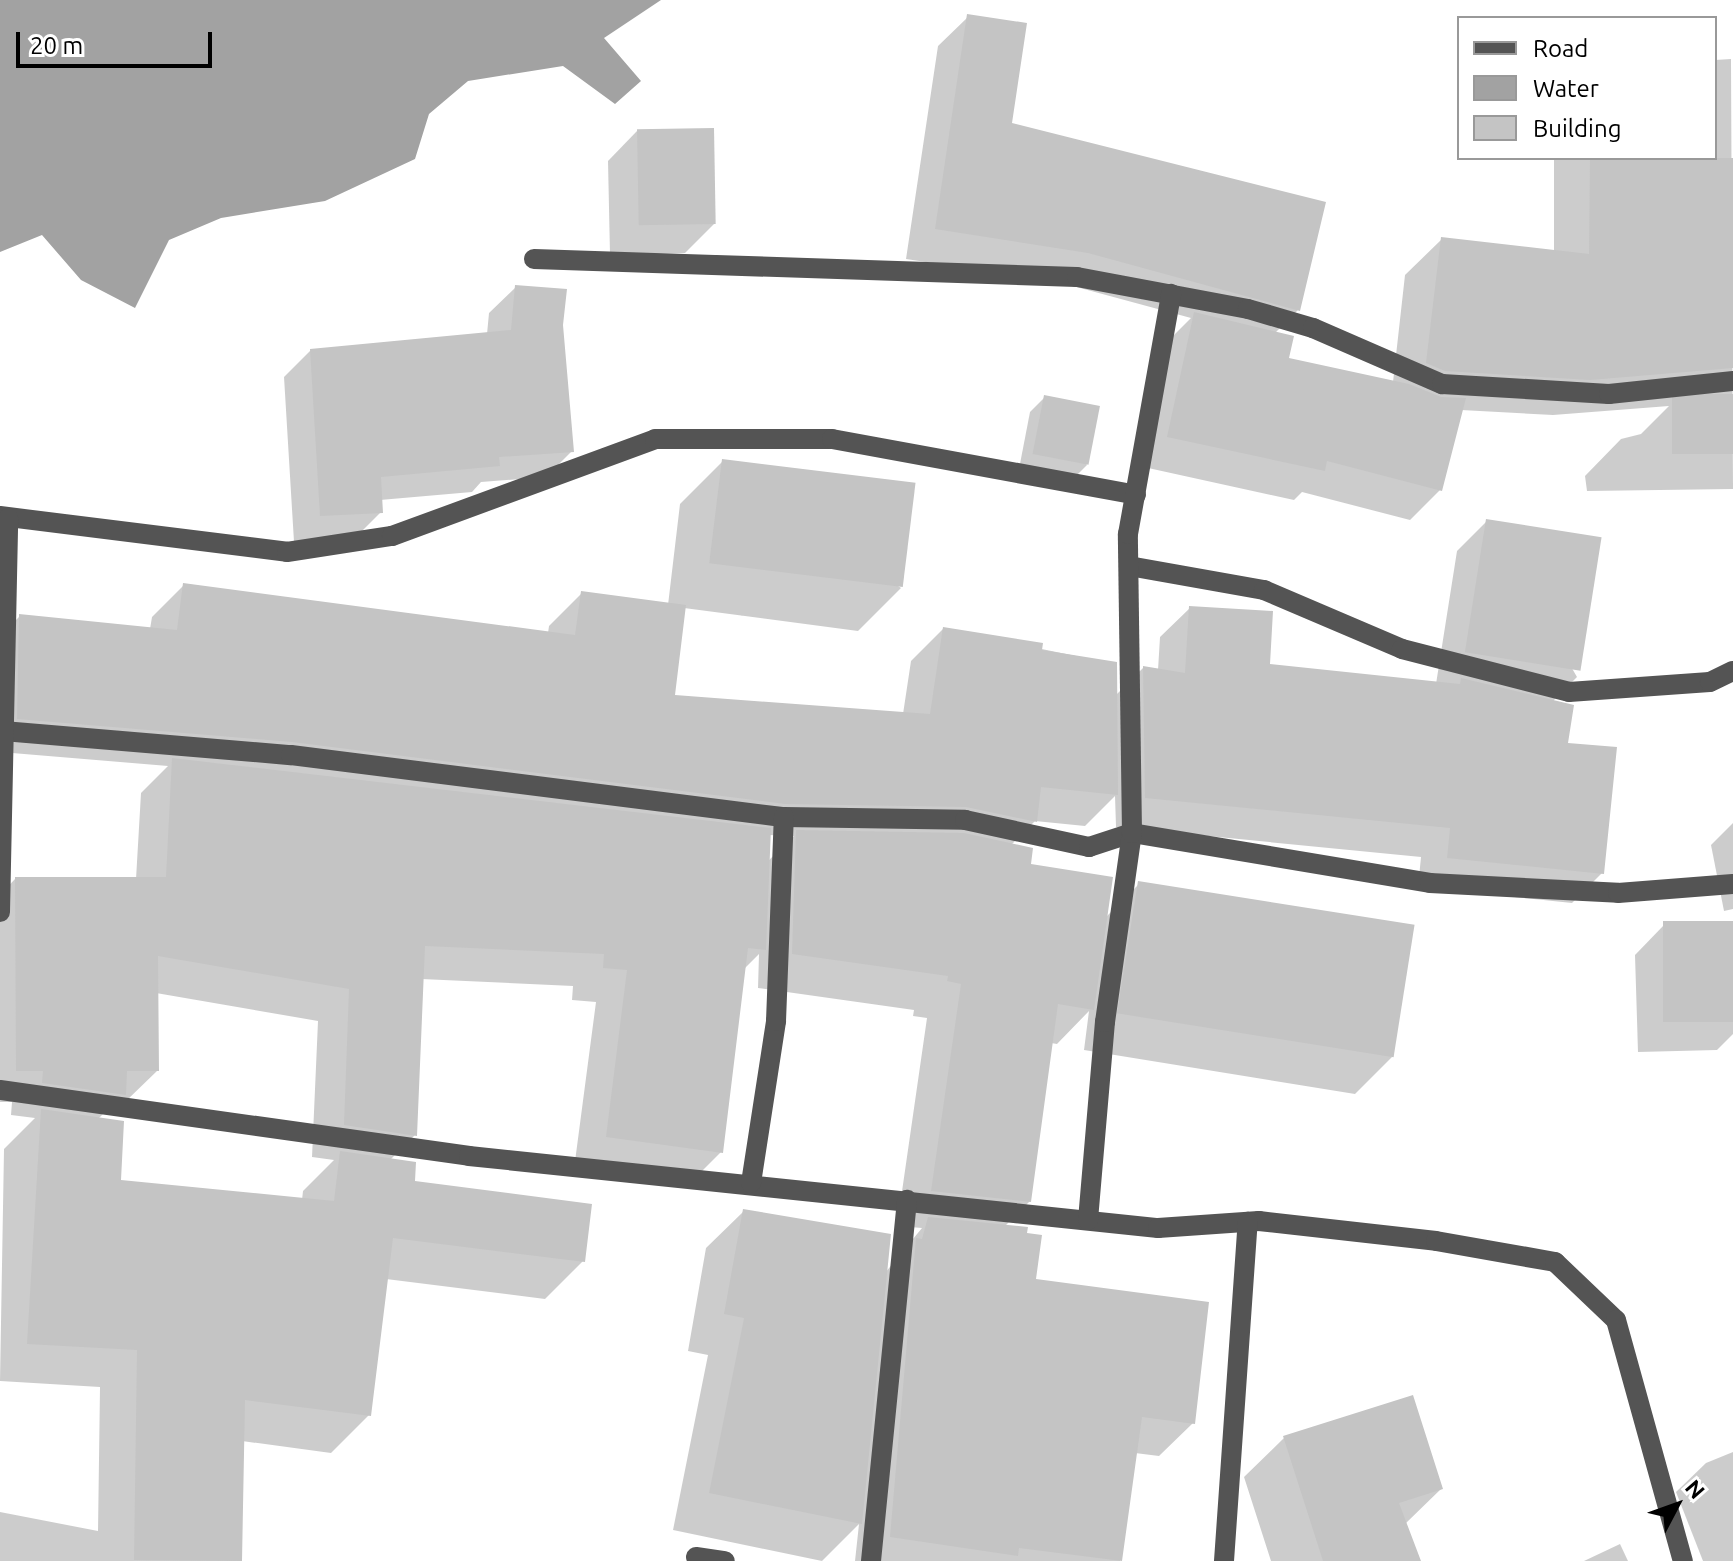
<!DOCTYPE html>
<html>
<head>
<meta charset="utf-8">
<style>
	body { margin:0 }
	#map { position:relative; width:1733px; height:1561px; overflow:hidden; background:#fff; font-family:Ubuntu,sans-serif }
	div>[style] { position:absolute }
	.water>* { inset:0; background:#a2a2a2 }
	.shadow>* { inset:0; background:#0003 }
	.building>* { inset:0; background:#c4c4c4; transform-origin:0 0 }
	.minor>* { height:20px; margin:-10px; padding:0 10px; transform-origin:10px; border-radius:10px; background:#545454 }
	span { translate:-50% -50%; white-space:nowrap; text-align:center; line-height:1.15; -webkit-text-stroke:8px #fff; paint-order:stroke }
	.legend { position:absolute; left:1457px; top:16px; width:260px; height:144px; box-sizing:border-box; background:#fff; border:2px solid #999; margin:0; padding:10px 14px; list-style:none; font-size:24px; color:#000 }
	.legend li { display:flex; align-items:center; gap:16px; height:40px }
	.legend b { width:40px; border:2px solid #999 }
	.north { position:absolute; left:1637px; top:1465px; width:80px; height:80px; -webkit-text-stroke:6px #fff; paint-order:stroke; rotate:49deg; font-size:22px; font-weight:700; line-height:32px; text-align:center; color:#000 }
	.north::after { content:''; display:block; margin:auto; width:28px; height:36px; background:#000; clip-path:polygon(50% 0,100% 100%,50% 72%,0 100%) }
	.scale { position:absolute; left:16px; top:32px; width:196px; height:36px; box-sizing:border-box; border:4px solid #000; border-top:0; padding-left:10px; font-size:24px; line-height:28px; white-space:nowrap; color:#000; -webkit-text-stroke:6px #fff; paint-order:stroke }
</style>
</head>
<body>
<div id="map">
	<div class="water">
		<i style="clip-path:polygon(0 0,661px 0,604px 38px,641px 81px,615px 104px,563px 66px,468px 81px,429px 114px,415px 159px,325px 201px,221px 218px,169px 240px,135px 308px,81px 280px,42px 235px,0 252px)"></i>
	</div>
	<div class="shadow">
		<i style="clip-path:polygon(968px 17px,1010px 125px,1298px 310px,1275px 333px,1286px 359px,1393px 382px,1405px 275px,1442px 239px,1554px 252px,1554px 158px,1715px 158px,1715px 60px,1731px 59px,1733px 489px,1587px 491px,1585px 476px,1621px 439px,1641px 434px,1669px 406px,1553px 415px,1461px 410px,1440px 490px,1410px 520px,1302px 492px,1294px 500px,1139px 466px,1165px 344px,1191px 318px,1058px 282px,906px 259px,938px 46px)"></i>
		<i style="clip-path:polygon(637px 131px,714px 224px,685px 253px,610px 255px,608px 161px)"></i>
		<i style="clip-path:polygon(516px 287px,561px 325px,572px 451px,546px 477px,481px 482px,472px 492px,380px 500px,381px 512px,354px 539px,294px 542px,284px 377px,311px 350px,487px 334px,489px 313px)"></i>
		<i style="clip-path:polygon(1045px 397px,1087px 465px,1072px 480px,1019px 469px,1030px 412px)"></i>
		<i style="clip-path:polygon(evenodd,723px 461px,901px 588px,858px 631px,684px 608px,673px 697px,903px 714px,911px 661px,943px 629px,1115px 664px,1115px 696px,1143px 668px,1158px 670px,1160px 637px,1190px 608px,1268px 666px,1436px 684px,1457px 551px,1487px 521px,1577px 677px,1552px 702px,1602px 873px,1572px 903px,1418px 887px,1421px 857px,1116px 827px,1115px 796px,1085px 826px,1035px 821px,1011px 845px,1029px 866px,1105px 918px,1139px 884px,1392px 1057px,1355px 1094px,1084px 1050px,1089px 1011px,1057px 1044px,1051px 1043px,1030px 1201px,1003px 1228px,1034px 1281px,1193px 1423px,1159px 1456px,1135px 1453px,1120px 1561px,855px 1561px,859px 1524px,822px 1561px,673px 1530px,708px 1355px,688px 1351px,706px 1248px,744px 1211px,885px 1273px,922px 1228px,897px 1226px,927px 1018px,913px 1016px,914px 1010px,758px 988px,759px 954px,744px 969px,721px 1152px,689px 1184px,574px 1169px,596px 1002px,572px 1000px,573px 986px,421px 979px,415px 1135px,390px 1160px,413px 1183px,583px 1261px,545px 1299px,386px 1279px,369px 1415px,331px 1453px,242px 1441px,240px 1561px,0 1561px,0 1512px,98px 1531px,100px 1387px,0 1381px,4px 1149px,35px 1118px,11px 1115px,12px 1102px,0 1102px,0 895px,15px 879px,136px 879px,141px 793px,168px 766px,0 752px,0 636px,20px 616px,150px 629px,152px 617px,184px 585px,548px 633px,549px 626px,581px 594px,668px 605px,680px 504px,723px 461px,768px 835px,794px 836px,767px 862px,768px 835px,723px 461px,156px 993px,318px 1021px,312px 1157px,334px 1160px,303px 1191px,302px 1200px,119px 1182px,98px 1119px,114px 1103px,124px 1103px,157px 1071px,156px 993px)"></i>
		<i style="clip-path:polygon(1733px 823px,1733px 909px,1724px 911px,1711px 845px)"></i>
		<i style="clip-path:polygon(1733px 923px,1733px 1034px,1717px 1050px,1638px 1052px,1635px 955px,1664px 925px)"></i>
		<i style="clip-path:polygon(1284px 1438px,1441px 1489px,1405px 1524px,1419px 1561px,1271px 1561px,1244px 1477px)"></i>
		<i style="clip-path:polygon(1733px 1452px,1733px 1561px,1703px 1561px,1676px 1492px,1706px 1463px)"></i>
		<i style="clip-path:polygon(1620px 1544px,1628px 1561px,1584px 1561px)"></i>
	</div>
	<div class="building">
		<i style="clip-path:polygon(967px 14px,1027px 23px,1012px 123px,1326px 202px,1300px 311px,1088px 253px,935px 229px)"></i>
		<i style="left:714px;top:128px;width:96px;height:77px;rotate:89deg"></i>
		<i style="clip-path:polygon(1590px 158px,1733px 158px,1733px 368px,1590px 380px,1445px 371px,1426px 363px,1441px 237px,1589px 254px)"></i>
		<i style="clip-path:polygon(515px 285px,567px 289px,563px 325px,574px 452px,499px 457px,500px 466px,381px 477px,383px 513px,320px 516px,310px 349px,511px 330px)"></i>
		<i style="clip-path:polygon(1194px 312px,1294px 336px,1289px 358px,1409px 384px,1441px 397px,1466px 398px,1442px 491px,1327px 461px,1325px 471px,1167px 437px)"></i>
		<i style="left:1733px;top:394px;width:60px;height:61px;rotate:90deg"></i>
		<i style="left:1044px;top:395px;width:57px;height:60px;rotate:11deg"></i>
		<i style="left:722px;top:459px;width:195px;height:105px;rotate:7deg"></i>
		<i style="left:1486px;top:519px;width:117px;height:135px;rotate:9deg"></i>
		<i style="clip-path:polygon(183px 583px,575px 635px,581px 591px,686px 605px,675px 695px,930px 714px,943px 627px,1043px 643px,1042px 650px,1117px 662px,1118px 795px,1041px 787px,1037px 822px,966px 807px,785px 804px,292px 742px,17px 719px,19px 614px,177px 630px)"></i>
		<i style="clip-path:polygon(1189px 606px,1273px 611px,1270px 664px,1460px 684px,1461px 678px,1574px 705px,1568px 743px,1617px 747px,1604px 874px,1447px 858px,1450px 828px,1145px 798px,1143px 666px,1185px 673px)"></i>
		<i style="clip-path:polygon(172px 758px,771px 828px,766px 950px,748px 948px,723px 1153px,606px 1137px,627px 970px,603px 968px,604px 954px,425px 946px,417px 1136px,344px 1125px,349px 989px,158px 956px,159px 1071px,127px 1071px,126px 1095px,42px 1083px,43px 1071px,16px 1071px,15px 877px,166px 877px)"></i>
		<i style="clip-path:polygon(796px 830px,964px 833px,1033px 848px,1031px 864px,1113px 877px,1094px 1010px,1058px 1004px,1031px 1202px,931px 1191px,961px 984px,947px 981px,948px 976px,792px 954px)"></i>
		<i style="left:1138px;top:881px;width:280px;height:134px;rotate:9deg"></i>
		<i style="left:1733px;top:921px;width:101px;height:70px;rotate:90deg"></i>
		<i style="clip-path:polygon(41px 1109px,124px 1121px,121px 1180px,334px 1201px,340px 1151px,416px 1162px,415px 1181px,592px 1204px,585px 1262px,393px 1238px,371px 1416px,245px 1400px,242px 1561px,134px 1560px,137px 1350px,27px 1344px)"></i>
		<i style="clip-path:polygon(743px 1209px,891px 1234px,862px 1524px,709px 1493px,744px 1318px,724px 1314px)"></i>
		<i style="clip-path:polygon(928px 1217px,1028px 1227px,1027px 1233px,1042px 1235px,1036px 1279px,1209px 1302px,1195px 1424px,1142px 1417px,1122px 1561px,1019px 1548px,1018px 1556px,890px 1537px,916px 1238px,922px 1239px)"></i>
		<i style="clip-path:polygon(1413px 1395px,1443px 1489px,1399px 1503px,1421px 1561px,1323px 1561px,1283px 1436px)"></i>
	</div>
	<div class="minor">
		<i style="left:534px;top:259px;width:543px;rotate:1.9deg"></i>
		<i style="left:1077px;top:277px;width:174px;rotate:10.6deg"></i>
		<i style="left:1248px;top:309px;width:68px;rotate:16.3deg"></i>
		<i style="left:1313px;top:328px;width:141px;rotate:23.5deg"></i>
		<i style="left:1442px;top:384px;width:167px;rotate:3.4deg"></i>
		<i style="left:1609px;top:394px;width:125px;rotate:-6deg"></i>
		<i style="left:0;top:516px;width:289px;rotate:7.1deg"></i>
		<i style="left:287px;top:552px;width:106px;rotate:-8.7deg"></i>
		<i style="left:392px;top:536px;width:280px;rotate:-20.2deg"></i>
		<i style="left:655px;top:439px;width:177px"></i>
		<i style="left:832px;top:439px;width:309px;rotate:10.4deg"></i>
		<i style="left:1129px;top:566px;width:137px;rotate:10.1deg"></i>
		<i style="left:1264px;top:590px;width:150px;rotate:23.1deg"></i>
		<i style="left:1402px;top:649px;width:172px;rotate:14.4deg"></i>
		<i style="left:1569px;top:692px;width:141px;rotate:-4.1deg"></i>
		<i style="left:1710px;top:682px;width:25px;rotate:-26deg"></i>
		<i style="left:3px;top:731px;width:289px;rotate:4.8deg"></i>
		<i style="left:291px;top:755px;width:497px;rotate:7.2deg"></i>
		<i style="left:784px;top:817px;width:181px;rotate:0.9deg"></i>
		<i style="left:965px;top:820px;width:127px;rotate:12.3deg"></i>
		<i style="left:1089px;top:847px;width:45px;rotate:-18deg"></i>
		<i style="left:1132px;top:833px;width:302px;rotate:9.5deg"></i>
		<i style="left:1430px;top:883px;width:188px;rotate:3deg"></i>
		<i style="left:1618px;top:893px;width:115px;rotate:-4.5deg"></i>
		<i style="left:0;top:912px;width:394px;rotate:-88.8deg"></i>
		<i style="left:0;top:1090px;width:474px;rotate:8deg"></i>
		<i style="left:469px;top:1156px;width:693px;rotate:5.97deg"></i>
		<i style="left:1158px;top:1228px;width:101px;rotate:-4deg"></i>
		<i style="left:1259px;top:1221px;width:178px;rotate:6.4deg"></i>
		<i style="left:1436px;top:1241px;width:121px;rotate:10deg"></i>
		<i style="left:1555px;top:1262px;width:84px;rotate:43.6deg"></i>
		<i style="left:1616px;top:1320px;width:250px;rotate:74.5deg"></i>
		<i style="left:751px;top:1183px;width:164px;rotate:-81.2deg"></i>
		<i style="left:776px;top:1021px;width:204px;rotate:-87.8deg"></i>
		<i style="left:1088px;top:1220px;width:199px;rotate:-85.1deg"></i>
		<i style="left:1105px;top:1022px;width:191px;rotate:-81.9deg"></i>
		<i style="left:1132px;top:833px;width:299px;rotate:-90.8deg"></i>
		<i style="left:1128px;top:534px;width:244px;rotate:-79.8deg"></i>
		<i style="left:696px;top:1557px;width:29px;rotate:8deg"></i>
		<i style="left:871px;top:1561px;width:363px;rotate:-84.3deg"></i>
		<i style="left:1224px;top:1561px;width:340px;rotate:-86deg"></i>
	</div>
	<ul class="legend">
	<li><b style="height:10px;background:#545454"></b>Road</li>
	<li><b style="height:22px;background:#a2a2a2"></b>Water</li>
	<li><b style="height:22px;background:#c4c4c4"></b>Building</li>
	</ul>
	<div class="north">N</div>
	<div class="scale">20 m</div>
</div>
</body>
</html>
